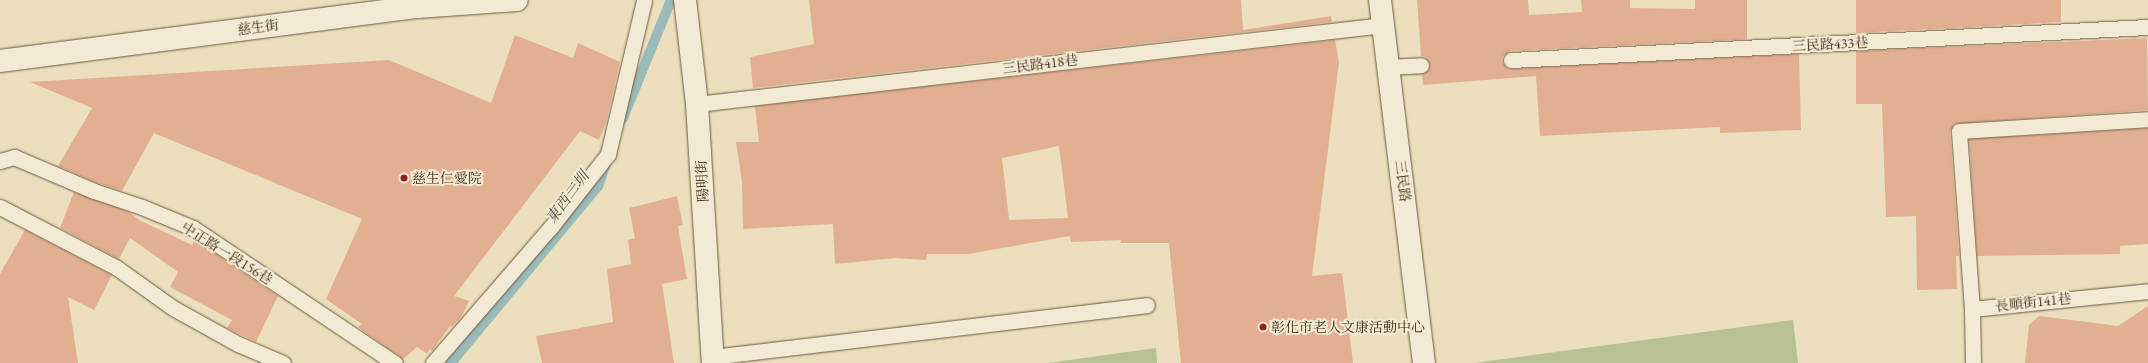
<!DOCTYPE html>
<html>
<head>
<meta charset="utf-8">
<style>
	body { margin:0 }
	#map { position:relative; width:2148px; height:363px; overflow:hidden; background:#ebdfbe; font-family:"EB Garamond","Noto Serif TC",serif }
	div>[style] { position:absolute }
	.green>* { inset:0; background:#b6c293 }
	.stream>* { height:10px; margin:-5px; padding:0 5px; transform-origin:5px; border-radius:5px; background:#9bbaba }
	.building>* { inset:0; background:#e3af91 }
	.roads { filter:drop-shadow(0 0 1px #6e593e) drop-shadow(0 0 1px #6e593e) }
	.lane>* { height:15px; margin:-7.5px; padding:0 7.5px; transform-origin:7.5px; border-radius:7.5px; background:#f2ead5 }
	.street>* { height:22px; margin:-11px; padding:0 11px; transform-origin:11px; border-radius:11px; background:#f2ead5 }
	.secondary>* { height:22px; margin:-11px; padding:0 11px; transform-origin:11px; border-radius:11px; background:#f2ead5 }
	.dots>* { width:11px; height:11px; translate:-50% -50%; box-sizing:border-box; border:2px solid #f2ead5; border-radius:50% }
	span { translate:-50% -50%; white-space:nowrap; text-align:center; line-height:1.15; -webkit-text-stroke:4px #f2ead5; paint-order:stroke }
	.street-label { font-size:14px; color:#452c13 }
	.poi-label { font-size:14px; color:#452c13 }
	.left { translate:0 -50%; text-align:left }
	.water-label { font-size:15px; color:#5a503d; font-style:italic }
</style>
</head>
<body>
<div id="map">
	<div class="green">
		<i style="clip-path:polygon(1793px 320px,1798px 363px,1474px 363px)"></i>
		<i style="clip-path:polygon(1156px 348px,1157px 363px,1048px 363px)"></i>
	</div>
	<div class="stream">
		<i style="left:623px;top:118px;width:127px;rotate:-67.9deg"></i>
		<i style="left:451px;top:363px;width:230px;rotate:-50.3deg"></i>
		<i style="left:598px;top:186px;width:27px;rotate:-70deg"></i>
	</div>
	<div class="building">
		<i style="clip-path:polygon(809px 0,1241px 0,1243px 30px,1331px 16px,1332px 22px,753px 88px,750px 57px,814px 44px)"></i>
		<i style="clip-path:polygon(1417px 0,1528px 0,1529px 15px,1582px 12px,1581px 0,1630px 0,1630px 8px,1695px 9px,1695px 0,1747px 0,1747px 39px,1511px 51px,1503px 56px,1502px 61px,1507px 68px,1511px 69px,1799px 54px,1801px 130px,1720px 133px,1720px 127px,1540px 136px,1536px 76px,1423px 85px,1422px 74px,1429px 69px,1430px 64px,1425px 57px,1421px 56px)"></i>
		<i style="clip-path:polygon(1856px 0,2061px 0,2061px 22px,1856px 33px)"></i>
		<i style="clip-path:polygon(515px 35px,573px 58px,578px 43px,620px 62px,606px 123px,599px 140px,580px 131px,454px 296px,469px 301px,461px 317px,452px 327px,450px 326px,432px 351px,430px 349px,427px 354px,417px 347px,403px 359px,358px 327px,362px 324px,326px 299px,362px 219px,154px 133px,122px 191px,97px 183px,58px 166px,92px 108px,30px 82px,389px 60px,491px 103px)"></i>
		<i style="clip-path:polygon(2147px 38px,2148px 110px,1954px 124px,1950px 132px,1959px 256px,1956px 256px,1957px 289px,1917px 290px,1916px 216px,1886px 217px,1882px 104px,1856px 104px,1856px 51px)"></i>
		<i style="clip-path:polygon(evenodd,1335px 40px,1339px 62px,1312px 276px,1342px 273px,1353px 363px,1181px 363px,1169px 243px,1120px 243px,1121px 240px,1071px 242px,1070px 236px,968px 254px,927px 254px,926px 260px,895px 258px,835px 264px,833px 224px,743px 229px,742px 182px,736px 142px,759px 142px,755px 106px,1335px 40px,1059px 146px,1068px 218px,1009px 220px,1002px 158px,1059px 146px)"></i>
		<i style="clip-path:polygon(2148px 128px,2148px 244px,2120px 246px,2120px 254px,1977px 256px,1969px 139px)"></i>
		<i style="clip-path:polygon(74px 192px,129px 212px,139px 220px,192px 245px,195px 240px,278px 296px,256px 342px,227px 328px,232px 320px,170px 287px,178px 272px,130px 238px,119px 259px,60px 228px)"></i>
		<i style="clip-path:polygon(677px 196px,683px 225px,678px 226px,687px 279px,662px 284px,674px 363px,542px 363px,536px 336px,613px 322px,607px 269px,631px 264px,628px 240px,635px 238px,629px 208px)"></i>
		<i style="clip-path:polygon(25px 230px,112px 275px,94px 310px,68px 297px,78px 363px,0 363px,0 274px)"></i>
		<i style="clip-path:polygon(2148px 306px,2148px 363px,2025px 363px,2029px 325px,2039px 316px,2118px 326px)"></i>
	</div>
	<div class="roads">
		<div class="lane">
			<i style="left:1511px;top:60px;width:638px;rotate:-2.97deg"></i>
			<i style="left:1388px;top:67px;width:33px;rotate:-3deg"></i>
			<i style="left:697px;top:104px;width:691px;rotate:-6.57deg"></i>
			<i style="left:0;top:161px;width:15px;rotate:-16deg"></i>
			<i style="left:14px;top:157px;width:87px;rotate:23deg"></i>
			<i style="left:94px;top:191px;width:51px;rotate:18.4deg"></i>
			<i style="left:142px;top:207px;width:55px;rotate:22.4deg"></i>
			<i style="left:193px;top:228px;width:243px;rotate:33.8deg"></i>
			<i style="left:0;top:207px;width:132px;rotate:27.5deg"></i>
			<i style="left:117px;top:268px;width:69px;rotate:35.5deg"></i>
			<i style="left:173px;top:308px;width:74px;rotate:29deg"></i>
			<i style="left:238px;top:344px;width:49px;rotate:22.9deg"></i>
			<i style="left:1972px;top:309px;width:178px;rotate:-94.2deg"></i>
			<i style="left:1959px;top:131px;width:189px;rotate:-3.6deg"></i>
			<i style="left:712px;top:357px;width:438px;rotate:-6.8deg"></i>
			<i style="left:433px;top:363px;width:180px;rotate:-49.1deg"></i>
			<i style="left:551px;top:227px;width:93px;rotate:-52deg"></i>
			<i style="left:608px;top:154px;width:158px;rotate:-76.8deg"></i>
			<i style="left:1973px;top:363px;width:54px;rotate:-91.1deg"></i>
			<i style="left:1972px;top:309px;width:177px;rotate:-5.8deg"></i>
		</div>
		<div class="street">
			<i style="left:685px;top:0;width:105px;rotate:83.4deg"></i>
			<i style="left:697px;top:104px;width:259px;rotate:86.5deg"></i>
			<i style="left:0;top:61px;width:421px;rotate:-7.4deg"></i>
			<i style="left:418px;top:7px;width:99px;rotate:-4deg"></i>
		</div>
		<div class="secondary">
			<i style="left:1380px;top:0;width:366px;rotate:83.1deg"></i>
		</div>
	</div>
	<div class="dots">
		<i style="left:404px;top:178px;background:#8f2418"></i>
		<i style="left:1263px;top:327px;background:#8f2418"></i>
	</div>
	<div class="street-label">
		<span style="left:258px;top:27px;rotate:-7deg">慈生街</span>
		<span style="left:1830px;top:44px;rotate:-3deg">三民路433巷</span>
		<span style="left:1040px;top:64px;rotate:-7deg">三民路418巷</span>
		<span style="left:702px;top:181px;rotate:-93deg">陽明街</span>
		<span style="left:1403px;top:181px;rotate:83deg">三民路</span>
		<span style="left:227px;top:253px;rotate:32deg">中正路一段156巷</span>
		<span style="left:2033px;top:302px;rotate:-6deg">長順街141巷</span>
	</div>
	<div class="poi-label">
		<span class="left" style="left:412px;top:178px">慈生仁愛院</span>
		<span class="left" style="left:1271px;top:327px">彰化市老人文康活動中心</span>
	</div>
	<div class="water-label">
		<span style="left:567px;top:197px;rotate:-53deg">東西二圳</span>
	</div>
</div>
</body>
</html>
